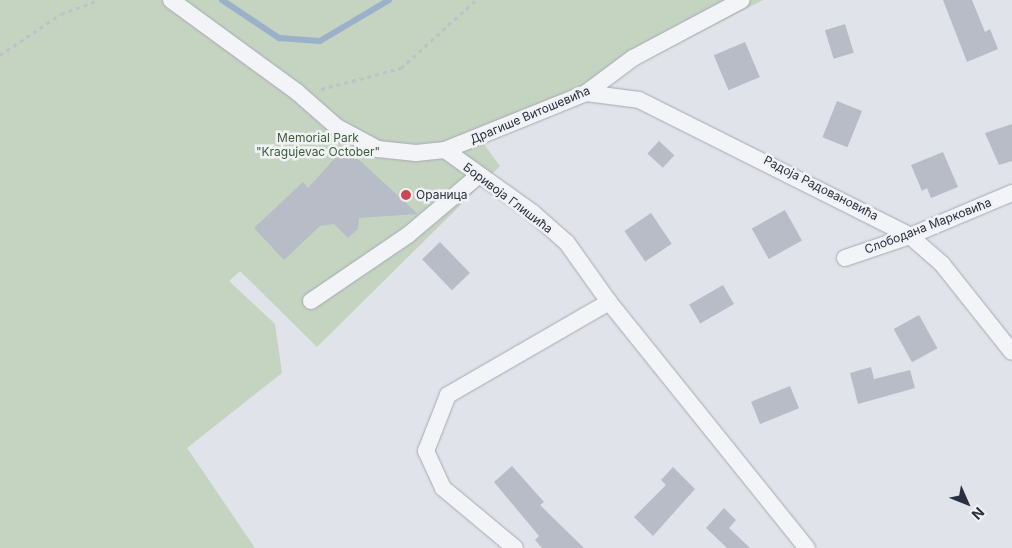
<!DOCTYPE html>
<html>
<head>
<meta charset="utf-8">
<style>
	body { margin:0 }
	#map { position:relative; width:1012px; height:548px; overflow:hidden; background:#e0e3e9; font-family:Inter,sans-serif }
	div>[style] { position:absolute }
	.green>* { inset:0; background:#c5d3c1 }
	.stream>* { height:6px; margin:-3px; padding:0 3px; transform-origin:3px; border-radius:3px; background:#9bb0c9 }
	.building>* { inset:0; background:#b7bcc6; transform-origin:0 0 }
	.path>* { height:3px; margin-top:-1.5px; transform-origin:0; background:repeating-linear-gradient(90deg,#bec1c7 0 4px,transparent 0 8px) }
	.roads { filter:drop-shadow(0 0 1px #a5aab3) drop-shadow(0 0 1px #a5aab3) }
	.street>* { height:16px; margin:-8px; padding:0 8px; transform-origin:8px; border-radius:8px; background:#f3f4f7 }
	.dots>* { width:14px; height:14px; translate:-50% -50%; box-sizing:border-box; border:2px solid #f0f2f6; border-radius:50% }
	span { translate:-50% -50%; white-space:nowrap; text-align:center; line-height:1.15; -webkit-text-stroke:5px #f0f2f6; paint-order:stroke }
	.street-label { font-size:12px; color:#293140 }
	.park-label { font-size:12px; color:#3c5c36 }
	.poi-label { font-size:12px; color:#293140 }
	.left { translate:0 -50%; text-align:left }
	.north { position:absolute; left:942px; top:478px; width:50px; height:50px; -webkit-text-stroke:4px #f0f2f6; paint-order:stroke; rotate:134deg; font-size:14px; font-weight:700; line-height:20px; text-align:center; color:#293140 }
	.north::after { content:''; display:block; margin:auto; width:18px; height:22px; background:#293140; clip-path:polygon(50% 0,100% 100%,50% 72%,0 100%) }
</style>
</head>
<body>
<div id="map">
	<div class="green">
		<i style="clip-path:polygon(0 0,763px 0,484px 144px,500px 166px,317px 347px,240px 271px,229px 281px,275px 324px,282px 373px,187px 448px,255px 548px,0 548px)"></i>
	</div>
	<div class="stream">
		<i style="left:222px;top:0;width:69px;rotate:33.7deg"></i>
		<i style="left:279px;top:38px;width:41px;rotate:4.2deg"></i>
		<i style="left:320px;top:41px;width:80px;rotate:-30.7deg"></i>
	</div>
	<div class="building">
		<i style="clip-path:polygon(943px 0,972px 0,985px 32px,990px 29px,998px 49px,967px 62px)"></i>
		<i style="left:845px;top:24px;width:30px;height:21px;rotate:73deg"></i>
		<i style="left:745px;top:42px;width:38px;height:34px;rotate:67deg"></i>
		<i style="left:837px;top:101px;width:27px;height:39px;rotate:22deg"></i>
		<i style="clip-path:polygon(1012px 124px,1012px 161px,999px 165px,985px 133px)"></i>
		<i style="left:659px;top:141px;width:21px;height:17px;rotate:43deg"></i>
		<i style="clip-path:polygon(345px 147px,418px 214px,359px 218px,358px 229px,348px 238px,334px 224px,320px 226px,284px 260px,254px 228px,303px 182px,308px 188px)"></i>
		<i style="clip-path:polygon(943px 152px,958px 187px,931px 198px,927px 188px,922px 191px,911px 165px)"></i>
		<i style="left:785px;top:210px;width:35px;height:38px;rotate:61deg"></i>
		<i style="left:651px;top:213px;width:37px;height:32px;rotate:56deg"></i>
		<i style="left:440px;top:242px;width:43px;height:25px;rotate:46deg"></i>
		<i style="left:723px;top:285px;width:22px;height:39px;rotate:60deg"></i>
		<i style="left:919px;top:315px;width:38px;height:29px;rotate:61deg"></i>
		<i style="clip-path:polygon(871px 367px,874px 379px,910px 370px,915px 388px,858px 404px,850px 373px)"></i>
		<i style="left:790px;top:386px;width:24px;height:42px;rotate:68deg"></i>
		<i style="clip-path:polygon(512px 466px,544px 502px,540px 505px,584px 548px,542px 548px,535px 540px,539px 536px,494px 482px)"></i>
		<i style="clip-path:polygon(673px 467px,695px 489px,653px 536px,634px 517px,666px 485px,661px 480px)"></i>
		<i style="clip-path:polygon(724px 508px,736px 520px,729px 528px,750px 548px,727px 548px,706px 528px)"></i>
	</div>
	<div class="path">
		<i style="left:0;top:55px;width:73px;rotate:-33.9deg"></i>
		<i style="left:61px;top:14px;width:40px;rotate:-20.2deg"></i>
		<i style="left:321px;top:89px;width:83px;rotate:-14.7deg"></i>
		<i style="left:401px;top:68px;width:101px;rotate:-42.2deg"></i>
	</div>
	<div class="roads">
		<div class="street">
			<i style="left:171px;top:0;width:156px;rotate:36.1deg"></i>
			<i style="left:297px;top:92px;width:53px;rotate:41.2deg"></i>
			<i style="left:337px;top:127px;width:47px;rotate:28.2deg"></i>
			<i style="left:378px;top:149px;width:38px;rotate:6deg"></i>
			<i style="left:416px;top:153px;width:29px;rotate:-6deg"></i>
			<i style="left:445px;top:150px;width:152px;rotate:-22deg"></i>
			<i style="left:586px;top:93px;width:59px;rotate:-36.7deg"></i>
			<i style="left:633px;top:58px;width:123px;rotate:-28deg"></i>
			<i style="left:586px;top:93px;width:53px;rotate:7.5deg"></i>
			<i style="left:639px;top:100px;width:303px;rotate:26.6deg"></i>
			<i style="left:910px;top:236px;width:43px;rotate:41.2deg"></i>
			<i style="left:942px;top:264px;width:112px;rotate:51.5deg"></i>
			<i style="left:445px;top:150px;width:108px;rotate:35.6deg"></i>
			<i style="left:533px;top:213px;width:45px;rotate:41.4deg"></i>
			<i style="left:567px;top:243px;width:72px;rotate:54.6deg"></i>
			<i style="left:609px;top:302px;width:316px;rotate:51.2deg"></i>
			<i style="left:845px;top:258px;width:69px;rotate:-18.7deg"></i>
			<i style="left:910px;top:236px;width:111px;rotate:-22.9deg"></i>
			<i style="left:311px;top:301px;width:117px;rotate:-34.2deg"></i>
			<i style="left:408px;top:235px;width:92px;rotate:-40.1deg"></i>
			<i style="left:515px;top:548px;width:94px;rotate:-140.2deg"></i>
			<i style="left:443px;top:488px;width:41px;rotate:-114.7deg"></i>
			<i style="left:426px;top:451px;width:60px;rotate:-68.6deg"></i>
			<i style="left:448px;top:395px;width:186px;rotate:-30deg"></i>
		</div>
	</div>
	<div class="dots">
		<i style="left:406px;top:195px;background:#ce4555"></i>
	</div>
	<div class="street-label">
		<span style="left:530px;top:115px;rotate:-23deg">Драгише Витошевића</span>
		<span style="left:821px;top:188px;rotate:27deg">Радоја Радовановића</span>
		<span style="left:508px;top:198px;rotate:37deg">Боривоја Глишића</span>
		<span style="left:928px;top:226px;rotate:-21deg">Слободана Марковића</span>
	</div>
	<div class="park-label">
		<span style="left:318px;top:145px">Memorial Park<br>"Kragujevac October"</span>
	</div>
	<div class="poi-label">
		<span class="left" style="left:416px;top:195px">Ораница</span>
	</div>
	<div class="north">N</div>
</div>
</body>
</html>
